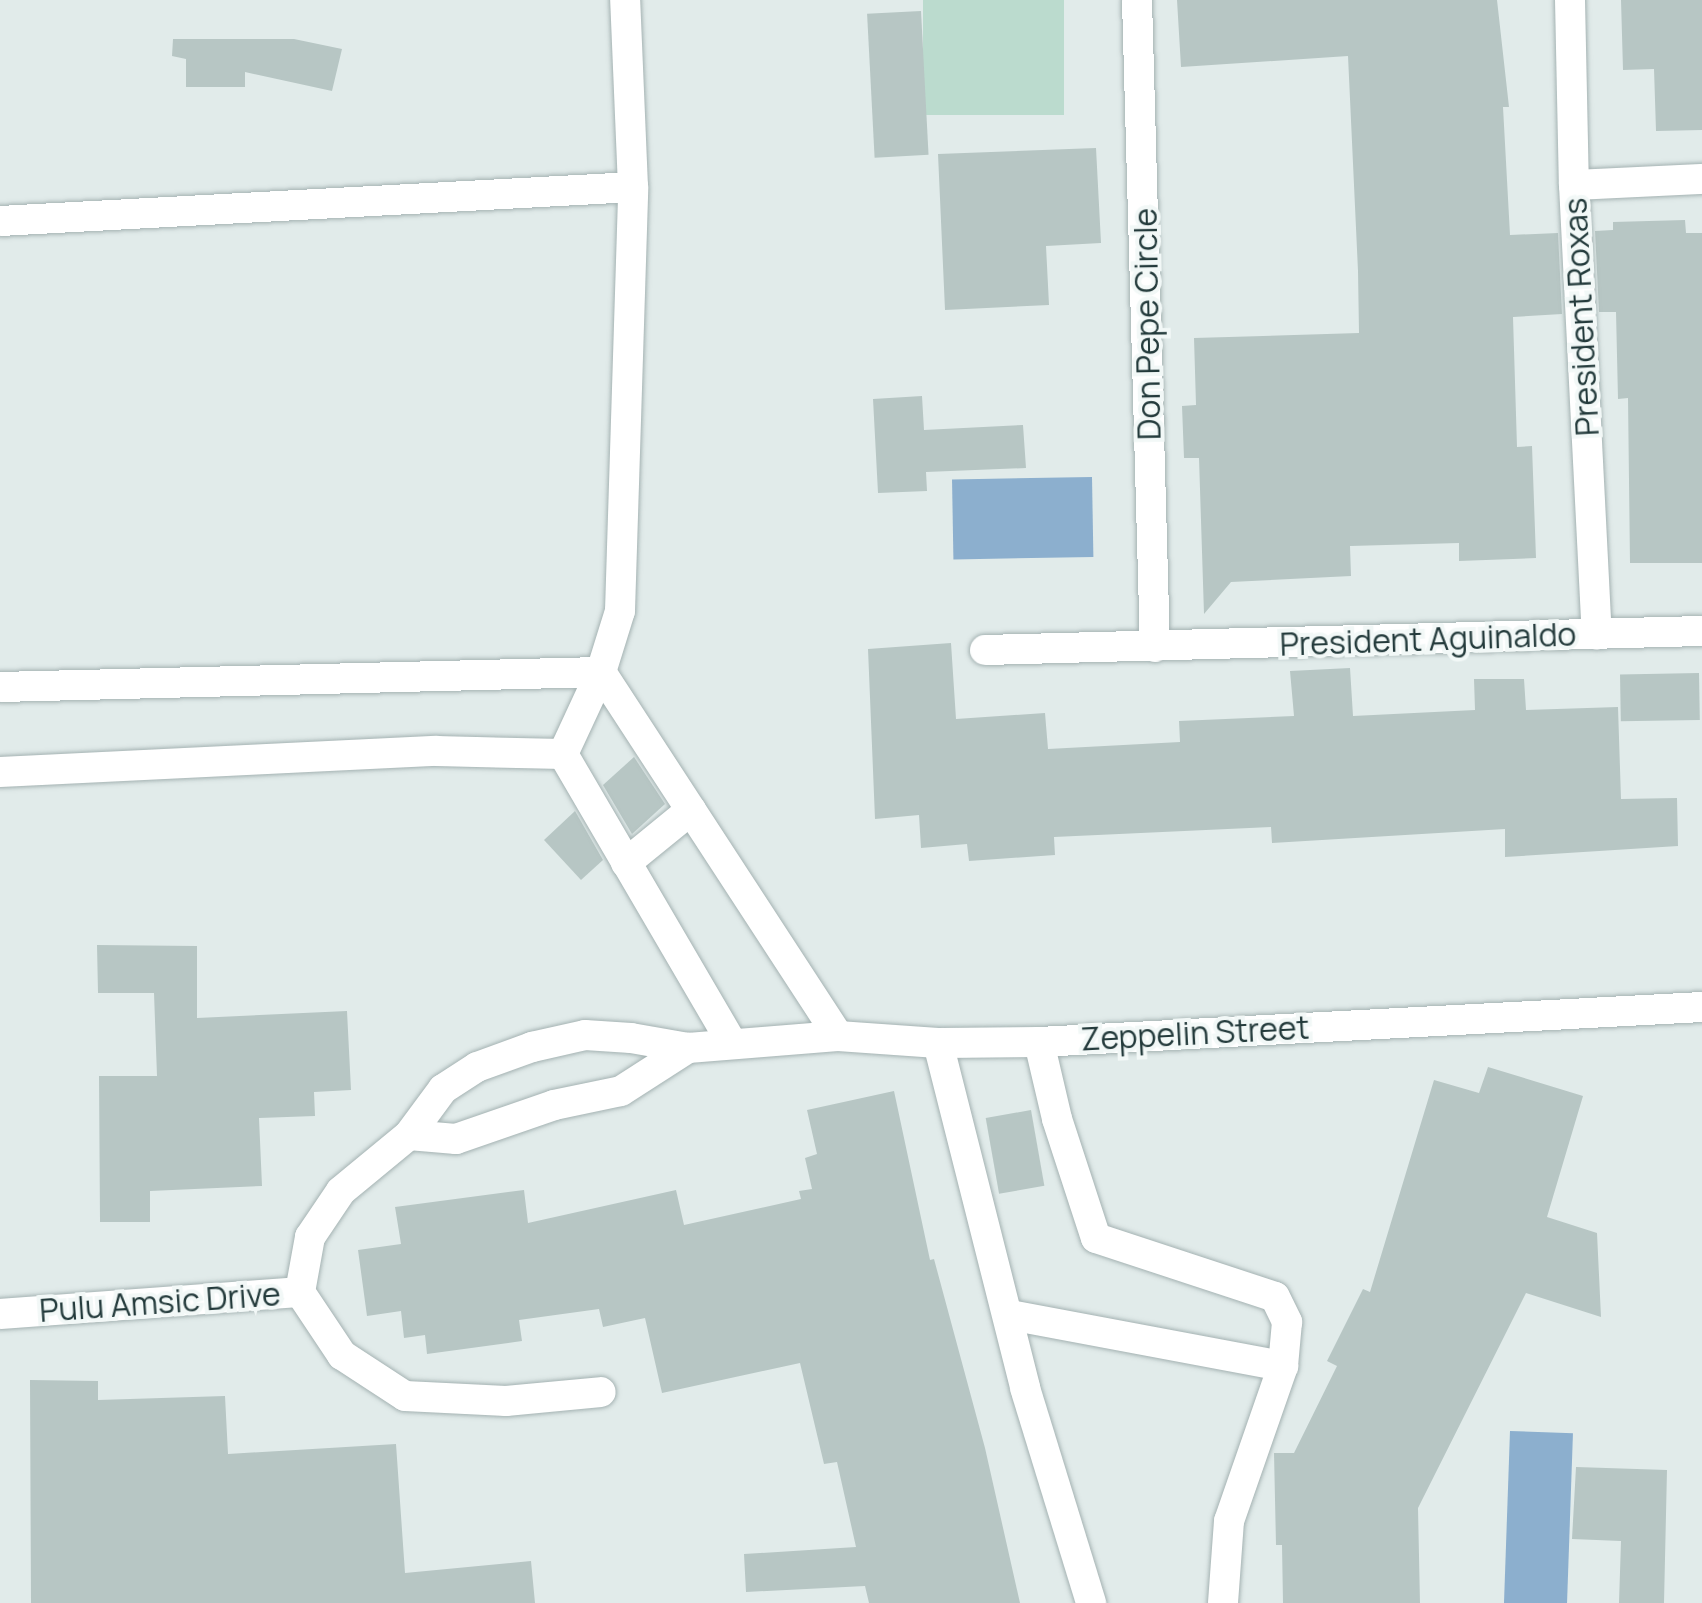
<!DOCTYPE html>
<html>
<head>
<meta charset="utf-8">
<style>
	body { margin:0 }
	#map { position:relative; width:1702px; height:1603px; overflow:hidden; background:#e1ebea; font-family:Manrope,sans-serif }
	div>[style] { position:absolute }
	.green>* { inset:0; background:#bbdbce; transform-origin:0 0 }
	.water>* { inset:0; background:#8cafce; transform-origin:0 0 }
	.building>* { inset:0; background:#b7c6c4; transform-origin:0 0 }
	.roads { filter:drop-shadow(0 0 2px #a4b2b2) drop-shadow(0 0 2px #a4b2b2) }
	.minor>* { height:30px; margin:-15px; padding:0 15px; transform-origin:15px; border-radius:15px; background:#fff }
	span { translate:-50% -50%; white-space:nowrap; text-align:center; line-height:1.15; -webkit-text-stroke:8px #f2f8f7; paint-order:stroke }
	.street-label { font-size:32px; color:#233a3b }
</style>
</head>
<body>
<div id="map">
	<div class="green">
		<i style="left:923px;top:0;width:141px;height:115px"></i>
	</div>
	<div class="water">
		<i style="left:1092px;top:477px;width:80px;height:140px;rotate:89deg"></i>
		<i style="left:1510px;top:1431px;width:63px;height:172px;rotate:2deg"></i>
	</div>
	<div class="building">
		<i style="clip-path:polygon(1177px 0,1497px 0,1509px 107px,1503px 107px,1510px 235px,1558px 233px,1562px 314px,1513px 317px,1517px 447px,1532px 446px,1536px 558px,1459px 561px,1459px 543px,1350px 546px,1351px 576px,1231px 582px,1204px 614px,1199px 458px,1184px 458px,1182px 406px,1196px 405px,1194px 338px,1359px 333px,1358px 271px,1348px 56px,1181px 67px)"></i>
		<i style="clip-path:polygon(1621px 0,1702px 0,1702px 130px,1656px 131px,1654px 69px,1623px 70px)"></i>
		<i style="left:921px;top:11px;width:144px;height:54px;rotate:87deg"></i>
		<i style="clip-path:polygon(173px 39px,294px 39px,342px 49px,332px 91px,245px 72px,245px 87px,186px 87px,186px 59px,172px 56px)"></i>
		<i style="clip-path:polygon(1096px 148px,1101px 243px,1046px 246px,1049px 305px,945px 310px,938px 154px)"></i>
		<i style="clip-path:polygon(1685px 220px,1686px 233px,1702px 233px,1702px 563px,1630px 563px,1628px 398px,1618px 399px,1616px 312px,1599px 312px,1595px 231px,1613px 230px,1613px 222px)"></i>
		<i style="clip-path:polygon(922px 396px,924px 430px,1023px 425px,1026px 468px,926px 472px,927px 491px,878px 493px,873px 399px)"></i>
		<i style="clip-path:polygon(951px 643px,956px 719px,1045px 713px,1048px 749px,1180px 742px,1179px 721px,1294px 716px,1290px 671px,1350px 668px,1353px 716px,1475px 710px,1474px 679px,1524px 679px,1526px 710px,1618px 707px,1621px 799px,1677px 798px,1678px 846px,1505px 857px,1505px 829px,1272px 843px,1271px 827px,1054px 837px,1055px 855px,969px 861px,967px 844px,921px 848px,919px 815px,875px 819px,868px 649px)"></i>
		<i style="left:1699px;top:673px;width:47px;height:79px;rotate:89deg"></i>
		<i style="clip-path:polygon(634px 757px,665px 804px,632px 834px,603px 785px)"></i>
		<i style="clip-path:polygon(575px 811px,603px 860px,581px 880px,544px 840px)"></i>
		<i style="clip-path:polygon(97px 945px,197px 946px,197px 1018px,347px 1011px,351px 1090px,314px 1092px,315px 1116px,259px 1118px,262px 1186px,150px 1191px,150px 1222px,100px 1222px,99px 1076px,157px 1076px,154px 993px,98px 993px)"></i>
		<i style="clip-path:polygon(1488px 1067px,1583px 1096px,1547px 1217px,1597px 1233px,1601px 1317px,1526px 1293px,1418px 1508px,1420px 1603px,1283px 1603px,1282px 1545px,1276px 1545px,1274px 1453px,1294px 1453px,1337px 1366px,1327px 1361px,1363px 1289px,1370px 1292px,1434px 1080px,1479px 1093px)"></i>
		<i style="clip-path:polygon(894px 1091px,930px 1260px,934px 1259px,985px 1448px,1020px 1603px,869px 1603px,865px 1586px,746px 1592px,744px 1554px,856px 1547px,837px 1462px,824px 1464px,800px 1363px,662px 1393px,645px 1318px,603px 1327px,599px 1309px,519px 1320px,522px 1341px,427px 1354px,425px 1335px,404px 1338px,401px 1311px,367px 1316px,358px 1250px,401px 1244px,395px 1207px,524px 1190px,528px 1223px,676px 1190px,684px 1225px,801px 1199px,799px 1191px,812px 1189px,805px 1158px,817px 1154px,807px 1110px)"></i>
		<i style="left:1031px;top:1110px;width:77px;height:46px;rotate:80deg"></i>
		<i style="clip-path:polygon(30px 1380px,98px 1381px,98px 1400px,225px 1396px,228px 1454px,396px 1444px,405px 1573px,531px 1561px,535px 1603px,31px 1603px)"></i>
		<i style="clip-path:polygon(1576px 1467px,1667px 1470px,1664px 1603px,1619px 1603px,1621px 1541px,1572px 1539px)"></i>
	</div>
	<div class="roads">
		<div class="minor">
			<i style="left:1137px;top:0;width:647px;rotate:88.41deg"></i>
			<i style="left:1570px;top:0;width:185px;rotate:88.8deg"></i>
			<i style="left:1574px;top:185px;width:450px;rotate:87.1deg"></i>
			<i style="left:1574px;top:185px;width:128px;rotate:-2.7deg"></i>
			<i style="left:0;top:221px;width:634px;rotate:-3.07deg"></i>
			<i style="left:985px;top:650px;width:717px;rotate:-1.52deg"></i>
			<i style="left:0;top:687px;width:601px;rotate:-1.43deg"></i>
			<i style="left:601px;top:672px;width:434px;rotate:56.9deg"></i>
			<i style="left:563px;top:754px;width:90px;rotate:-65.1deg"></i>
			<i style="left:601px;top:672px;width:64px;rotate:-72.7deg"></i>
			<i style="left:620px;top:611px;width:424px;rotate:-88.2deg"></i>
			<i style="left:633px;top:187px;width:187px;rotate:-92.4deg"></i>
			<i style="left:0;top:772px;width:437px;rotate:-2.8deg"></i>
			<i style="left:436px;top:751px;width:127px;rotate:1.4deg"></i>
			<i style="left:563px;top:754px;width:335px;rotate:59.7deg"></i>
			<i style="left:626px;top:863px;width:84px;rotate:-39.2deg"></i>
			<i style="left:1039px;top:1042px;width:79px;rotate:76.8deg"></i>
			<i style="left:1057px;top:1119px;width:125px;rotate:71.9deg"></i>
			<i style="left:1096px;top:1238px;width:188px;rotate:18.2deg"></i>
			<i style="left:1275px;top:1297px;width:28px;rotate:64deg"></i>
			<i style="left:1287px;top:1322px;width:44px;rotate:95.2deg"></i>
			<i style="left:1283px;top:1366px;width:164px;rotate:109.2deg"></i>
			<i style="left:1229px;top:1521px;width:82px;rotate:94.2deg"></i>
			<i style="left:938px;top:1043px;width:356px;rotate:75.8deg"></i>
			<i style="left:1025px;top:1388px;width:225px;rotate:72.9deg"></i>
			<i style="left:409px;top:1135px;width:47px;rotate:4.9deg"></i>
			<i style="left:456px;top:1139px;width:104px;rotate:-19.1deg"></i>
			<i style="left:554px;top:1105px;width:68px;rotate:-11.8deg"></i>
			<i style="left:621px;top:1091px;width:80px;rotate:-32.7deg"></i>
			<i style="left:300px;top:1292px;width:76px;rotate:56.3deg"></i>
			<i style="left:342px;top:1355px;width:75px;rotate:33.1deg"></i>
			<i style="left:405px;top:1396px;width:101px;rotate:2.8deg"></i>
			<i style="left:506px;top:1401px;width:95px;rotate:-5.4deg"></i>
			<i style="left:0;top:1314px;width:301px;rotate:-4.2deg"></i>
			<i style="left:300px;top:1292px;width:56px;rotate:-79.7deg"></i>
			<i style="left:310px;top:1237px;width:55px;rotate:-56deg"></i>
			<i style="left:341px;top:1191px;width:88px;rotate:-39.5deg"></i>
			<i style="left:409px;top:1135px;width:57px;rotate:-53.5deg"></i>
			<i style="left:443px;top:1089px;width:40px;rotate:-32.9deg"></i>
			<i style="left:477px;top:1067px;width:59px;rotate:-20deg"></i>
			<i style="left:532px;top:1047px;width:54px;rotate:-12.8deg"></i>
			<i style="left:585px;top:1035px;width:46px;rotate:3.7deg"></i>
			<i style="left:631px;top:1038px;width:58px;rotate:10deg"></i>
			<i style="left:688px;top:1048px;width:150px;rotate:-4.6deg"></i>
			<i style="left:838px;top:1036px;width:100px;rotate:4deg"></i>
			<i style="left:938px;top:1043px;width:101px;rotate:-0.6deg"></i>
			<i style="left:1039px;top:1042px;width:664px;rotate:-3.02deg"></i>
			<i style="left:1010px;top:1315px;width:278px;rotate:10.6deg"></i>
		</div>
	</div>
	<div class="street-label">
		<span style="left:1581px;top:317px;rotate:-93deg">President Roxas</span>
		<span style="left:1147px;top:324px;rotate:-91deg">Don Pepe Circle</span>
		<span style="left:1428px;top:639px;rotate:-2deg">President Aguinaldo</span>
		<span style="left:1195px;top:1033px;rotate:-3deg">Zeppelin Street</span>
		<span style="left:160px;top:1302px;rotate:-4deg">Pulu Amsic Drive</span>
	</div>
</div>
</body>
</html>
